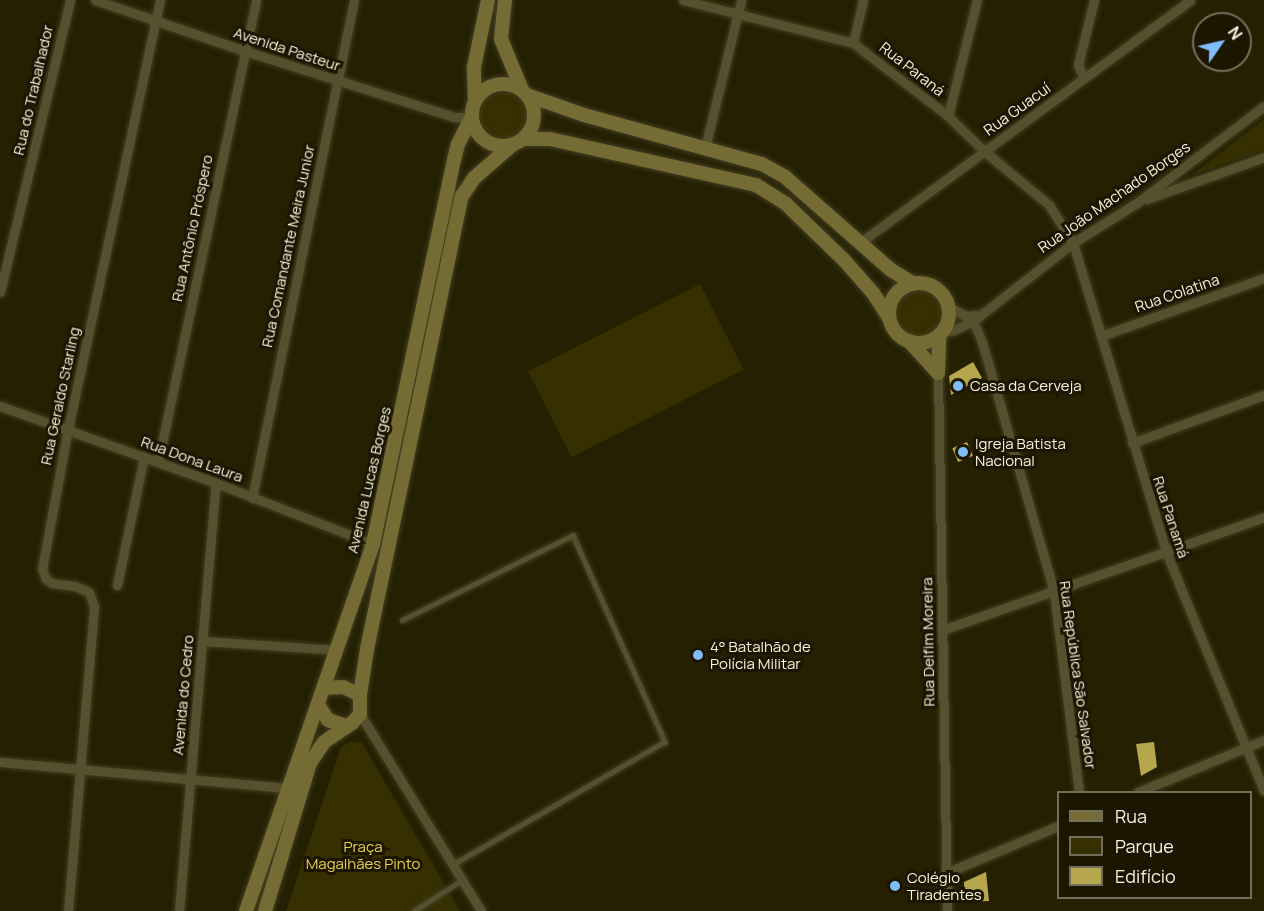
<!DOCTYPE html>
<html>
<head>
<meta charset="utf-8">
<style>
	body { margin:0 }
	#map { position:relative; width:1264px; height:911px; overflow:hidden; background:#252002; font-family:Manrope,sans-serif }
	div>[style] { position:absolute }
	.green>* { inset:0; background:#362f01; transform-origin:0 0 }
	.round { border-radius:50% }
	.building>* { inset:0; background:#b6a74d; transform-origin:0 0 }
	.roads { filter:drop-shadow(0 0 2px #423e21) drop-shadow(0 0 2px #423e21) }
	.lane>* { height:4.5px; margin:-2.25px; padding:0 2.25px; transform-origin:2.25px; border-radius:2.25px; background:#56502f }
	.street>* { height:9px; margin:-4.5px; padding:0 4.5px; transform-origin:4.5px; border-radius:4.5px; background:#56502f }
	.secondary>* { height:14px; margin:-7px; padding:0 7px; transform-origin:7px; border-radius:7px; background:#756b34 }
	.secondary>.ring { margin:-7px; padding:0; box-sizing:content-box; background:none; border:14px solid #756b34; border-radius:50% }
	.dots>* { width:16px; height:16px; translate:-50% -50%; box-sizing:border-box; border:3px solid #1c1600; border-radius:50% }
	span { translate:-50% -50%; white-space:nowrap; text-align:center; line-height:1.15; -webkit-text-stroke:6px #1c1600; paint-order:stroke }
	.street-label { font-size:15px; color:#f6f3e1 }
	.poi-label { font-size:15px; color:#f6f3e1 }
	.left { translate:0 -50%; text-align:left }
	.park-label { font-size:15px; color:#e6d258 }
	.legend { position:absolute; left:1057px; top:791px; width:195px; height:108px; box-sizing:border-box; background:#1c1600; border:2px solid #736e5a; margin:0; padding:8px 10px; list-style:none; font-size:18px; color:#f6f3e1 }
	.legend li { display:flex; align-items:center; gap:12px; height:30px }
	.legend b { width:30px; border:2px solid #736e5a }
	.north { position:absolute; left:1192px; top:12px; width:60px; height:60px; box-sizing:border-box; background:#1c1600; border:2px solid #736e5a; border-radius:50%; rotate:56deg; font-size:16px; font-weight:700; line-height:24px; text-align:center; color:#f6f3e1 }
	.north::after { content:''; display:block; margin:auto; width:21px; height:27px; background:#80bdfa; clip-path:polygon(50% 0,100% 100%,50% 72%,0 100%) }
</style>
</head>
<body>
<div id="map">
	<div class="green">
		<i class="round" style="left:480px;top:92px;width:46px;height:46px"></i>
		<i style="clip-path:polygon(1264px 119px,1264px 150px,1192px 175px)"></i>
		<i style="left:700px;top:284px;width:96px;height:193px;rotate:63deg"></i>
		<i class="round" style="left:894px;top:288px;width:50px;height:50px"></i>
		<i style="clip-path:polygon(351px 741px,362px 743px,460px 911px,286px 911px,341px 747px)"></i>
	</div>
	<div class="building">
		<i style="clip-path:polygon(973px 362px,982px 378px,951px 395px,949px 376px)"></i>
		<i style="left:967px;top:442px;width:15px;height:16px;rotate:67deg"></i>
		<i style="clip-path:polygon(1154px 742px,1157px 767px,1141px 776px,1136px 744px)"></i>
		<i style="clip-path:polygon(986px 872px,989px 901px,965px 902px,964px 882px)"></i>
	</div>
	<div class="roads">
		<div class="lane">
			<i style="left:402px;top:620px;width:191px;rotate:-26.4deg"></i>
			<i style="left:573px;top:535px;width:227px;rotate:66deg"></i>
			<i style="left:665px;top:742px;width:245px;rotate:149.9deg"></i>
			<i style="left:414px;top:911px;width:57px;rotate:-32.9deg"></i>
		</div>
		<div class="street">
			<i style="left:95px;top:0;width:158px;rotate:18.8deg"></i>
			<i style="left:245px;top:51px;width:219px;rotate:17.5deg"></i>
			<i style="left:454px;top:117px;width:18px"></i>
			<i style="left:683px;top:0;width:175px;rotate:14.2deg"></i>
			<i style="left:853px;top:43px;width:120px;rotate:37.5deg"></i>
			<i style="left:948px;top:116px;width:50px;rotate:44.2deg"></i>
			<i style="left:984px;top:151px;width:85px;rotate:39.7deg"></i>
			<i style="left:1049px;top:205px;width:45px;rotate:57.7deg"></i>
			<i style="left:1073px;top:243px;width:323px;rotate:73.2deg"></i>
			<i style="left:1166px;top:552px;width:258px;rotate:67.7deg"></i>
			<i style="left:853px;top:43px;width:44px;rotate:-76.9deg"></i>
			<i style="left:1084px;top:78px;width:14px;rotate:-115deg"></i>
			<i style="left:1078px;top:65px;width:67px;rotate:-76.2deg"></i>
			<i style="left:948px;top:116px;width:120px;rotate:-76deg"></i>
			<i style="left:705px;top:148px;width:152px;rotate:-76.3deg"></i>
			<i style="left:1147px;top:199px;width:124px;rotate:-19.7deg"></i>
			<i style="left:861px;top:242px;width:408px;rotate:-36.3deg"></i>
			<i style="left:0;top:292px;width:300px;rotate:-76.5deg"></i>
			<i style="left:948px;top:306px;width:20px;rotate:30deg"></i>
			<i style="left:965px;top:316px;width:11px;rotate:-5deg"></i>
			<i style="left:971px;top:316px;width:28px;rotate:67deg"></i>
			<i style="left:982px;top:342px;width:260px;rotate:73.9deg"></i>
			<i style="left:1054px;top:592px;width:202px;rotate:82.9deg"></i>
			<i style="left:942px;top:332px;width:12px;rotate:-9deg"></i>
			<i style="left:954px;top:330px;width:21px;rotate:-25deg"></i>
			<i style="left:973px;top:321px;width:127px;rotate:-38deg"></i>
			<i style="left:1073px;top:243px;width:77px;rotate:-32.2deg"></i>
			<i style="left:1138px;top:202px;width:158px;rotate:-37.3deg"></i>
			<i style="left:1101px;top:336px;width:173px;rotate:-19.6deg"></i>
			<i style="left:938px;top:373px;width:538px;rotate:89.04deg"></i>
			<i style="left:0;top:406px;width:229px;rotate:19.6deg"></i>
			<i style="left:216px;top:483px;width:168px;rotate:21.2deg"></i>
			<i style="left:1132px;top:443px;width:140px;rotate:-20deg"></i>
			<i style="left:158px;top:462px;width:472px;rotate:-78deg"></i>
			<i style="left:252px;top:498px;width:508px;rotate:-78.42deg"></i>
			<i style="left:117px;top:585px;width:131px;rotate:-78.1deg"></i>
			<i style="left:942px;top:630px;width:341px;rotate:-19.3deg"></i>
			<i style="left:203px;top:641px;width:134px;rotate:3.8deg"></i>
			<i style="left:360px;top:714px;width:231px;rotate:58.4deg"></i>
			<i style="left:0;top:762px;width:289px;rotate:5.2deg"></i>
			<i style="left:1138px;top:792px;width:136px;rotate:-22.4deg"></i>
			<i style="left:946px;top:873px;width:121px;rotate:-22.8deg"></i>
			<i style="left:68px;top:911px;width:306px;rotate:-85.1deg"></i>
			<i style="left:94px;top:606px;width:15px;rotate:-110deg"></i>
			<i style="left:89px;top:592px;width:15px;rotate:-157deg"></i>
			<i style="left:75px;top:586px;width:23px;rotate:-173deg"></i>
			<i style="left:52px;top:583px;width:7px;rotate:-146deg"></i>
			<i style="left:46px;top:579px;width:11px;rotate:-112deg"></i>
			<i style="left:42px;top:569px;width:142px;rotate:-79.5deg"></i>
			<i style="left:68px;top:429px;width:439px;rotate:-77.9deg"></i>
			<i style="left:179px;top:911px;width:430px;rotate:-85.1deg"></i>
		</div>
		<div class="secondary">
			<i style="left:505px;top:0;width:39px;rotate:96deg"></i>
			<i style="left:501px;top:39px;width:55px;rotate:67.6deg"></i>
			<i class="ring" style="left:472px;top:84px;width:48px;height:48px"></i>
			<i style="left:527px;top:95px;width:60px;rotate:19.3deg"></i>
			<i style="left:584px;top:115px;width:185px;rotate:15.4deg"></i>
			<i style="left:762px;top:164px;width:25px;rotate:29deg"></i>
			<i style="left:784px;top:176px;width:142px;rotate:41.3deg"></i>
			<i style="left:891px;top:270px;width:26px;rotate:31deg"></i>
			<i style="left:475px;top:102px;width:35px;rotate:-92deg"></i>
			<i style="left:474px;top:67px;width:68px;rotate:-78.2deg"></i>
			<i style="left:524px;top:139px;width:26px"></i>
			<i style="left:550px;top:139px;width:211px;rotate:12.6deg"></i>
			<i style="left:756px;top:185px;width:36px;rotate:32deg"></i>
			<i style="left:786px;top:204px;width:82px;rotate:44deg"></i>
			<i style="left:845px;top:261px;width:43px;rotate:48.8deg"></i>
			<i style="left:873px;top:293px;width:30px;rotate:57deg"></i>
			<i class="ring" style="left:889px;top:283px;width:46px;height:46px"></i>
			<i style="left:909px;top:341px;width:43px;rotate:47.8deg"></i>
			<i style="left:938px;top:373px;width:38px;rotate:-88deg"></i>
			<i style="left:324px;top:688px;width:19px;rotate:-3deg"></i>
			<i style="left:343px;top:687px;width:19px;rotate:25deg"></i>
			<i style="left:318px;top:705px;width:18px;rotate:56deg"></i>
			<i style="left:328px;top:720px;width:20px;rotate:18deg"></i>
			<i style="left:246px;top:911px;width:388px;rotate:-70.9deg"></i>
			<i style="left:373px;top:544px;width:392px;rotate:-78.1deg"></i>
			<i style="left:454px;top:160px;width:16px;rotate:-76deg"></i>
			<i style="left:458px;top:144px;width:30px;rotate:-63deg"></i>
			<i style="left:265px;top:911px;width:155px;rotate:-73.1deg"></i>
			<i style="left:310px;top:763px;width:25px;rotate:-56deg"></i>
			<i style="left:324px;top:742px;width:34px;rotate:-34deg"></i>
			<i style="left:352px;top:723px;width:12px;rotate:-48deg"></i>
			<i style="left:360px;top:714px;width:19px;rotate:-90deg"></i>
			<i style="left:360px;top:695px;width:47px;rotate:-81.3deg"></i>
			<i style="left:367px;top:649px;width:463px;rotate:-78.2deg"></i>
			<i style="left:462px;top:196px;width:22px;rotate:-56deg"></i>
			<i style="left:474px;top:178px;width:50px;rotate:-41deg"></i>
		</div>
	</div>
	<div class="dots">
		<i style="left:958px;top:386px;background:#80bdfa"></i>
		<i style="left:963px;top:452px;background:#80bdfa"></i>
		<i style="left:698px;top:655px;background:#80bdfa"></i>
		<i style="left:895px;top:886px;background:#80bdfa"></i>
	</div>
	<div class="street-label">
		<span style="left:287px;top:49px;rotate:18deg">Avenida Pasteur</span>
		<span style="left:912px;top:69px;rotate:38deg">Rua Paraná</span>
		<span style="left:33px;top:90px;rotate:-77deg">Rua do Trabalhador</span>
		<span style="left:1017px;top:109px;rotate:-36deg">Rua Guacuí</span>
		<span style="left:1114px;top:197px;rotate:-35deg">Rua João Machado Borges</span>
		<span style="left:192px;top:228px;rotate:-78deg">Rua Antônio Próspero</span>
		<span style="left:288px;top:246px;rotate:-78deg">Rua Comandante Meira Junior</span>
		<span style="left:1177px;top:293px;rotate:-19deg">Rua Colatina</span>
		<span style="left:60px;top:396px;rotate:-78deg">Rua Geraldo Starling</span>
		<span style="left:192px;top:459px;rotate:20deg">Rua Dona Laura</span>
		<span style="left:369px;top:480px;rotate:-77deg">Avenida Lucas Borges</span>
		<span style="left:1171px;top:517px;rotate:72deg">Rua Panamá</span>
		<span style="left:928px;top:642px;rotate:-91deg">Rua Delfim Moreira</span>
		<span style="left:1078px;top:675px;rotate:82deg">Rua República São Salvador</span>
		<span style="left:183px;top:695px;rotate:-85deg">Avenida do Cedro</span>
	</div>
	<div class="poi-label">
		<span class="left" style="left:970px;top:386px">Casa da Cerveja</span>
		<span class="left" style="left:975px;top:452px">Igreja Batista<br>Nacional</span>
		<span class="left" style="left:710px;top:655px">4° Batalhão de<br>Polícia Militar</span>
		<span class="left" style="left:907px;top:886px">Colégio<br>Tiradentes</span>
	</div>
	<div class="park-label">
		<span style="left:363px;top:855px">Praça<br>Magalhães Pinto</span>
	</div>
	<ul class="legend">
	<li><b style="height:8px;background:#756b34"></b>Rua</li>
	<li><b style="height:16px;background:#362f01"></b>Parque</li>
	<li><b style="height:16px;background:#b6a74d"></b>Edifício</li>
	</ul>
	<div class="north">N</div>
</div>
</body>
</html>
